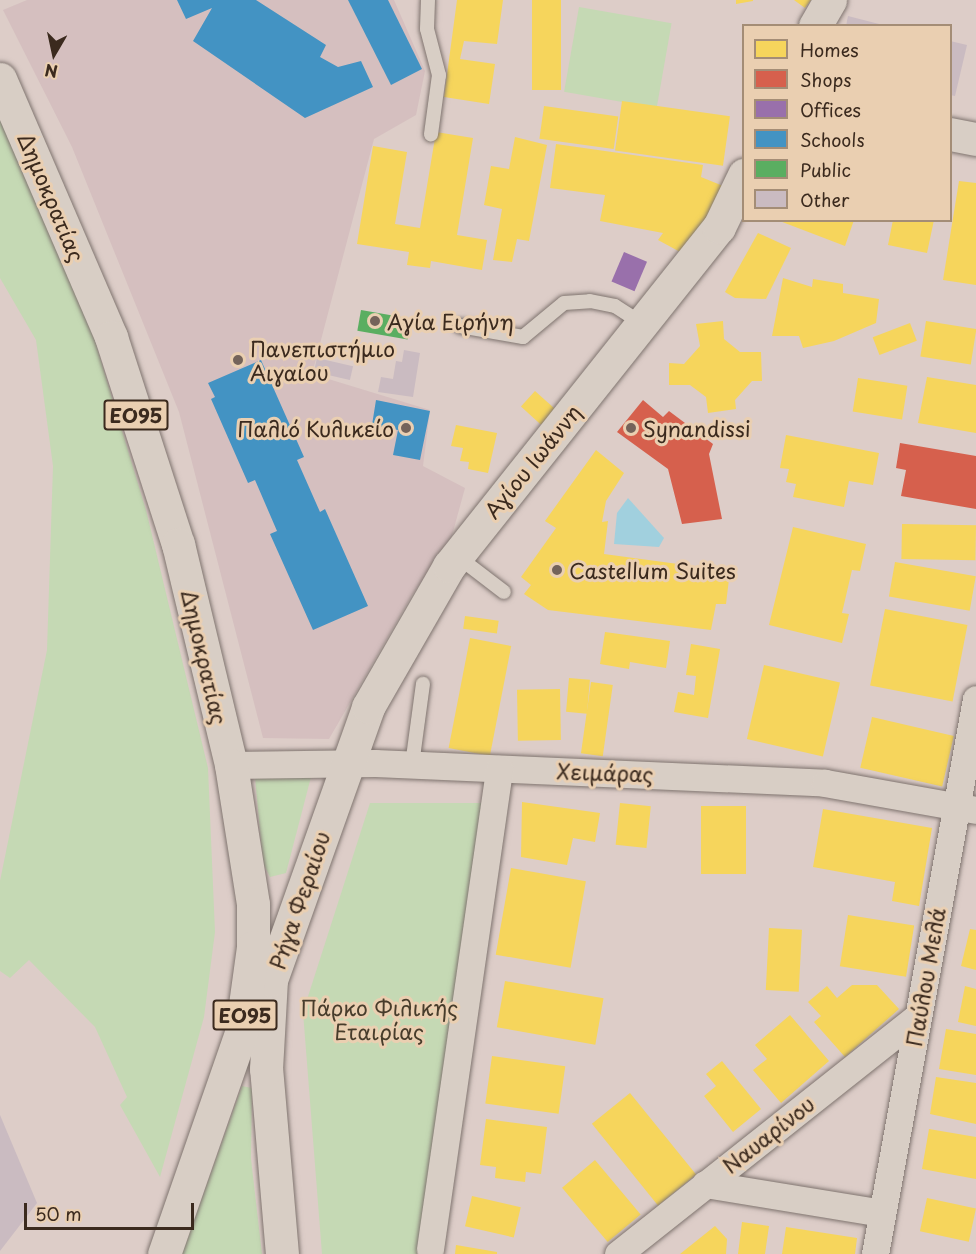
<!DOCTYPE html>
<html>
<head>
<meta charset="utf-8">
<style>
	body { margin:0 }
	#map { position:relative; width:976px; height:1254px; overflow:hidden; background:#ddcdc8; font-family:"Playpen Sans",sans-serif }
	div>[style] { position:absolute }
	.built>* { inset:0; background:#d5bfbf }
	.green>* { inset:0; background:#c5d9b4; transform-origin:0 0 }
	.water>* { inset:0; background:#a1d0de }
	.homes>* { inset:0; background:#f6d55c; transform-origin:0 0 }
	.shops>* { inset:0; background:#d6604d }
	.offices>* { inset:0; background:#9970ab; transform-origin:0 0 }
	.schools>* { inset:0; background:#4393c3 }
	.public>* { inset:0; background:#5aae61; transform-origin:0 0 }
	.building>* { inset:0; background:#cabbc1; transform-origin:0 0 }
	.roads { filter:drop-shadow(0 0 2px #7f746f) drop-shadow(0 0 2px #7f746f) }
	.lane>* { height:14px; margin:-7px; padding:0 7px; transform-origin:7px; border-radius:7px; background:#d8cec5 }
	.street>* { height:27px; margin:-13.5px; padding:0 13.5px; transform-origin:13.5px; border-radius:13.5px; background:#d8cec5 }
	.secondary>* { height:33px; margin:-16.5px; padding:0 16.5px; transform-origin:16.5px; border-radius:16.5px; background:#d8cec5 }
	.primary>* { height:33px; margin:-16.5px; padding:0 16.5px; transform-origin:16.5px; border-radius:16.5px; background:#d8cec5 }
	.dots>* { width:16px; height:16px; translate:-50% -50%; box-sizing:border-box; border:3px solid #eacfb1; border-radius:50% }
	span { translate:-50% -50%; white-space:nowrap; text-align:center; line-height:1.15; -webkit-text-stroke:6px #eacfb1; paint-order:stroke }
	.shield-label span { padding:2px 4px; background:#eacfb1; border:2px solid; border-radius:4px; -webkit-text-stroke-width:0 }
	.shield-label { font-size:20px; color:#3b2a1e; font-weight:700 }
	.street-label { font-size:21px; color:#3b2a1e }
	.poi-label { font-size:21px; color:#3b2a1e }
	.left { translate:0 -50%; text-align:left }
	.right { translate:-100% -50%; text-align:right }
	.park-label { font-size:21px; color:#473c2b }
	.legend { position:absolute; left:742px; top:24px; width:210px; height:198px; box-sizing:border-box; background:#eacfb1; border:2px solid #a48d76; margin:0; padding:8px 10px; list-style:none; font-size:18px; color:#3b2a1e }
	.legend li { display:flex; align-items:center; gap:12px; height:30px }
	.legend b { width:30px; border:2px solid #a48d76 }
	.north { position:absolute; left:24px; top:24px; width:60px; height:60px; -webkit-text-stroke:4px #eacfb1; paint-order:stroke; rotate:189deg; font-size:16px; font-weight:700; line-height:24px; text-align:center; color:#3b2a1e }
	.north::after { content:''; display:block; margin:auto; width:21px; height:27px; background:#3b2a1e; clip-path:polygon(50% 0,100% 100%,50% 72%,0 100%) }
	.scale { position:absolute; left:24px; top:1203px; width:170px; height:27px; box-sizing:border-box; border:3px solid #3b2a1e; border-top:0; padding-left:8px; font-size:18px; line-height:21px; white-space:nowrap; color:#3b2a1e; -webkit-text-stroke:4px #eacfb1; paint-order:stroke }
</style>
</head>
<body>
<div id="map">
	<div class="built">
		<i style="clip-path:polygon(27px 0,394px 0,425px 71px,416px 115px,374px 139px,312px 374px,430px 410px,423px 466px,465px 488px,451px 539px,412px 595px,329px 739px,263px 738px,179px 412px,72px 147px,3px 10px)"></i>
	</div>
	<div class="green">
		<i style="left:579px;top:7px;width:94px;height:86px;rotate:10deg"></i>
		<i style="clip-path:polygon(0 116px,95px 341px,146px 510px,208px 768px,215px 932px,204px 1017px,160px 1177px,120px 1105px,127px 1097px,95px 1027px,29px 960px,10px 978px,0 971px,0 881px,47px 650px,53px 466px,36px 340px,0 278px)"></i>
		<i style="clip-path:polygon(311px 777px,286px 873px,270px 877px,263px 863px,255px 778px)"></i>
		<i style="clip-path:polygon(370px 803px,486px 803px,419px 1254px,322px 1254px,303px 1012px)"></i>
		<i style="clip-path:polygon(242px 1086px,252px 1088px,251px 1159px,262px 1254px,182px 1254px)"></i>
	</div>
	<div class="water">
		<i style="clip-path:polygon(628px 498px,664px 538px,659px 547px,614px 544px,617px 513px)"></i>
	</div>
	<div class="homes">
		<i style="clip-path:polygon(457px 0,503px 0,497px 44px,464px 41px,460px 59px,495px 64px,489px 104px,444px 97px)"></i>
		<i style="left:532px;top:0;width:29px;height:90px"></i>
		<i style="clip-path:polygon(736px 0,753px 0,753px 1px,736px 4px)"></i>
		<i style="clip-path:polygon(794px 0,811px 0,805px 8px)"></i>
		<i style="left:622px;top:101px;width:109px;height:50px;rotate:8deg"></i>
		<i style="left:544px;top:106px;width:75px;height:33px;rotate:8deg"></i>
		<i style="clip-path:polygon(436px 132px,473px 138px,457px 235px,487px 240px,482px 270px,431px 261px,430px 268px,407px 265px,409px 252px,357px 244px,373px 146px,407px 152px,395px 224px,420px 228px)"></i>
		<i style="clip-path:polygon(515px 137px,547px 145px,529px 241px,517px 239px,512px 262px,493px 260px,502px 209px,484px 205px,491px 166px,509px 169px)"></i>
		<i style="clip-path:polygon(556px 144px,703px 165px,701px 177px,728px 188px,682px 253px,658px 240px,663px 233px,600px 221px,605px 195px,550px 188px)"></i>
		<i style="clip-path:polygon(959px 181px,976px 183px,976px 285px,943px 280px)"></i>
		<i style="clip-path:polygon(777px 220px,854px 220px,845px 246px)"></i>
		<i style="clip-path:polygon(893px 220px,934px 220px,927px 253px,888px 245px)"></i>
		<i style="clip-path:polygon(758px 233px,791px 248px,766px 299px,735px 298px,725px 292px)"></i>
		<i style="clip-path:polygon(783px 278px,812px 287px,813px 279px,843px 284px,843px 293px,879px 299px,876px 323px,834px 341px,803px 348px,799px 336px,772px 336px)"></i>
		<i style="clip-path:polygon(723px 321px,724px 339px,740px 352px,761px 352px,762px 381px,752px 381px,735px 400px,736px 409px,708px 413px,706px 397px,690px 385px,669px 385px,669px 363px,684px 364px,700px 346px,696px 324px)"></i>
		<i style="left:926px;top:321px;width:51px;height:36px;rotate:9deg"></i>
		<i style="left:910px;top:323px;width:19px;height:40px;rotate:69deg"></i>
		<i style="clip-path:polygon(927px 377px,976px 385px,976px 433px,918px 423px)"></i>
		<i style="left:858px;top:378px;width:50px;height:34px;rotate:9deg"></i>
		<i style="left:535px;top:391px;width:27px;height:21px;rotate:42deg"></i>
		<i style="clip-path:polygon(456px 425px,497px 433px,488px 473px,468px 469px,469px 462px,460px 461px,463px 448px,451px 446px)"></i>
		<i style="clip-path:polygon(786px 435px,879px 453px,873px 485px,849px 481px,844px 507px,793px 497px,796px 484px,786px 482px,789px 469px,780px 468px)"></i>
		<i style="clip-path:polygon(596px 450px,624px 473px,606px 501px,602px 522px,608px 521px,604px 554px,730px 571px,726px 604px,716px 604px,711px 630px,548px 610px,524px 594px,531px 585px,521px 577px,556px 528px,545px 521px)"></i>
		<i style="left:902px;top:524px;width:74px;height:35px;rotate:1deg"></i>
		<i style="clip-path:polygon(793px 527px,866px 544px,860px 571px,852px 570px,842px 613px,849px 614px,842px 643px,769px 625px)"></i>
		<i style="left:895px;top:562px;width:82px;height:35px;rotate:10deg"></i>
		<i style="left:885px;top:609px;width:84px;height:78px;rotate:11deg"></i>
		<i style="left:465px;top:616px;width:34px;height:13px;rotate:8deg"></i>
		<i style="clip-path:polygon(605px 632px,670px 641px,666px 668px,630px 662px,629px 669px,600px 664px)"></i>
		<i style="left:470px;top:638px;width:42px;height:112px;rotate:11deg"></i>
		<i style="clip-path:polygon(691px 644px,720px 649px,708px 718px,674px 712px,678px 692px,694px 695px,696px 676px,686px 675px)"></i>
		<i style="left:764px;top:665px;width:78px;height:76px;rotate:13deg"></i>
		<i style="left:569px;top:678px;width:21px;height:34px;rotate:5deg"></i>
		<i style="left:591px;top:682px;width:22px;height:72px;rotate:8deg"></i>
		<i style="left:560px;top:689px;width:51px;height:43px;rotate:89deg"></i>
		<i style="left:872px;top:717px;width:84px;height:52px;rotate:13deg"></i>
		<i style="clip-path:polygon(522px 802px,600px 813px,595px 842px,573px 838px,567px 865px,521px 857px)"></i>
		<i style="left:620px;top:803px;width:31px;height:42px;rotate:6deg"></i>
		<i style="left:701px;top:806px;width:45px;height:68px"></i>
		<i style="clip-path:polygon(823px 809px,932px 828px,919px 906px,892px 901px,895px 882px,813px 867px)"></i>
		<i style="left:511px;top:868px;width:76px;height:88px;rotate:10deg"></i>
		<i style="left:848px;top:915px;width:67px;height:52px;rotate:9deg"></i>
		<i style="left:769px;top:928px;width:33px;height:62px;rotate:3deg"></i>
		<i style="clip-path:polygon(970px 929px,976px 930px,976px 970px,961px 966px)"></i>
		<i style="left:505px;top:981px;width:100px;height:47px;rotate:10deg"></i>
		<i style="clip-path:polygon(852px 985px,877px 985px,899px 1009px,845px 1057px,814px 1022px,821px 1016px,808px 1002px,827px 986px,837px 998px)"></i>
		<i style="clip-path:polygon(965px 986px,976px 989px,976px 1026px,958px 1022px)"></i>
		<i style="clip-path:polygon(790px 1015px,829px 1061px,781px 1103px,753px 1070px,767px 1059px,755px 1045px)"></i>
		<i style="clip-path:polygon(946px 1029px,976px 1034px,976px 1075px,939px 1069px)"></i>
		<i style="left:492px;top:1056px;width:74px;height:48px;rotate:8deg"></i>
		<i style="clip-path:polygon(722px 1061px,761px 1109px,733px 1132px,704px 1096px,716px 1086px,706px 1074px)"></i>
		<i style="clip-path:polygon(936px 1077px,976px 1083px,976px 1124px,930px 1114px)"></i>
		<i style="left:630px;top:1093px;width:105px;height:49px;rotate:51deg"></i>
		<i style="clip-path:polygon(486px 1119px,547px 1127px,541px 1174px,526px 1172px,525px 1182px,495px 1178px,496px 1167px,480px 1165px)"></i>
		<i style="clip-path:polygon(929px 1129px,976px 1137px,976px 1179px,922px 1169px)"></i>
		<i style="left:595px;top:1160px;width:71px;height:43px;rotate:50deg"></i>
		<i style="left:472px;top:1196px;width:50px;height:31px;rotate:13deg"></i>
		<i style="left:927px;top:1198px;width:50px;height:34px;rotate:12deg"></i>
		<i style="clip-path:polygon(742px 1222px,769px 1226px,765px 1254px,738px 1254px)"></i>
		<i style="clip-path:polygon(715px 1226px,727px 1239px,726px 1254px,680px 1254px)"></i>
		<i style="clip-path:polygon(786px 1227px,857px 1238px,855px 1254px,782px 1254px)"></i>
		<i style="clip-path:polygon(456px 1245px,497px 1252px,497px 1254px,455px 1254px)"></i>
	</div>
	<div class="shops">
		<i style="clip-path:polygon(643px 400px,663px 417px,669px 411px,713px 444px,709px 454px,722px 519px,682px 524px,668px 469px,617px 432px)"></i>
		<i style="clip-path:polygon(900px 443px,976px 456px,976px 509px,901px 496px,906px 470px,896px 468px)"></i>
	</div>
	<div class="offices">
		<i style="left:624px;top:252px;width:25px;height:32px;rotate:23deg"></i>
	</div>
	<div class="schools">
		<i style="clip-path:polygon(177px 0,256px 0,326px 45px,320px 57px,338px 67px,361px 61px,373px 87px,305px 118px,193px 41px,212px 8px,186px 19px)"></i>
		<i style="clip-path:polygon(348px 0,388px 0,422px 69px,391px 85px)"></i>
		<i style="clip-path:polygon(261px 360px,304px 457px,297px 460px,320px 512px,325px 509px,368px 606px,313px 630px,270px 534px,277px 531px,255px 480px,248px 483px,211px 399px,215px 397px,208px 383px)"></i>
		<i style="clip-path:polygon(376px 400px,430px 411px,420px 460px,393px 455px,398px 430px,372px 425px)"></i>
	</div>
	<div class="public">
		<i style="left:361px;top:310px;width:51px;height:21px;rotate:10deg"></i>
	</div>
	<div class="building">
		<i style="clip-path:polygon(848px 16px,883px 25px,883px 26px,846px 26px)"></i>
		<i style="clip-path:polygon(950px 41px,967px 45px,955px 96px,950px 95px)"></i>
		<i style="clip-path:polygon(404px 350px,420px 353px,413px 397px,378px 392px,381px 377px,393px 379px,396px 361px,402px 362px)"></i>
		<i style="left:317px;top:358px;width:37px;height:14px;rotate:13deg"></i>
		<i style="clip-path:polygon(0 1115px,37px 1203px,0 1251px)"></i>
	</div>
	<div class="roads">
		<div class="lane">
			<i style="left:428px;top:0;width:29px;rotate:92deg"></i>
			<i style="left:427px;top:29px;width:48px;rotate:75.4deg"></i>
			<i style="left:439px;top:75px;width:60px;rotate:97.7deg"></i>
			<i style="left:460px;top:326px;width:64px;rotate:9.9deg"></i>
			<i style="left:523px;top:337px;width:53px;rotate:-39.7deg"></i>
			<i style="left:564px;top:303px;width:26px;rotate:-4deg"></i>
			<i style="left:590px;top:301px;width:25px;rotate:11deg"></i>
			<i style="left:615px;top:306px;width:33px;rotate:33deg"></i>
			<i style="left:457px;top:556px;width:59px;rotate:37.5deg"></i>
			<i style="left:412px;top:765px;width:82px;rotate:-82.3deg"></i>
		</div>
		<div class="street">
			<i style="left:231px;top:765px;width:144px;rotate:-0.8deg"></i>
			<i style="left:375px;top:763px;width:450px;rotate:2.5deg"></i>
			<i style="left:825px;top:783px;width:153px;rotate:10.1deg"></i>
			<i style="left:705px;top:1184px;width:179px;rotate:9.3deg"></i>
			<i style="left:430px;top:1249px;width:485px;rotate:-81.8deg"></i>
			<i style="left:618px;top:1254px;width:383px;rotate:-38.4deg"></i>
			<i style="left:875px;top:1254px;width:564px;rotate:-79.69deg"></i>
		</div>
		<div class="secondary">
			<i style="left:815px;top:26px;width:30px;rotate:-60deg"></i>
			<i style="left:950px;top:134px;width:26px;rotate:11deg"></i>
			<i style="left:282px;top:1254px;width:186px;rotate:-94.9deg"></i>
			<i style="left:266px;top:1069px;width:89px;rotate:-86.8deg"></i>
			<i style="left:271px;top:980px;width:290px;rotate:-70.4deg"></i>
			<i style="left:368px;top:707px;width:163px;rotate:-60.1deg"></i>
			<i style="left:449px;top:566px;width:433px;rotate:-51.5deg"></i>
			<i style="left:719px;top:227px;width:58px;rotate:-64.3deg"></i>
		</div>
		<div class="primary">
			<i style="left:0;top:79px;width:281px;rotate:66.7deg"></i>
			<i style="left:111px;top:337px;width:218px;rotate:72.1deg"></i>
			<i style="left:178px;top:544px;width:227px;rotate:76.5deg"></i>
			<i style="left:231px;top:765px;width:141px;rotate:81deg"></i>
			<i style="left:253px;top:904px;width:43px;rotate:90deg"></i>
			<i style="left:253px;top:947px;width:87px;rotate:97.9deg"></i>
			<i style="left:241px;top:1033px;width:234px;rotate:109.2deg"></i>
		</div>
	</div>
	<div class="dots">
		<i style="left:375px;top:321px;background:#74635a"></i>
		<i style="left:238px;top:360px;background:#74635a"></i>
		<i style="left:406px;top:428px;background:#74635a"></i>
		<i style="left:631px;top:428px;background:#74635a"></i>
		<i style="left:557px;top:570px;background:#74635a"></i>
	</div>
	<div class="shield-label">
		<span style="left:136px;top:415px">ΕΟ95</span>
		<span style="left:245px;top:1015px">ΕΟ95</span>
	</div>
	<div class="street-label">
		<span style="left:52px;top:197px;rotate:67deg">Δημοκρατίας</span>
		<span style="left:532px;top:461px;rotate:-51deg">Αγίου Ιωάννη</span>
		<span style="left:205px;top:657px;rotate:77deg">Δημοκρατίας</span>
		<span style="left:605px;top:772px;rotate:2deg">Χειμάρας</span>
		<span style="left:299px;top:900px;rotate:-71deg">Ρήγα Φεραίου</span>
		<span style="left:925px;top:977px;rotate:-80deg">Παύλου Μελά</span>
		<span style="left:768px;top:1134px;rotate:-38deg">Ναυαρίνου</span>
	</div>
	<div class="poi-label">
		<span class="left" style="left:387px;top:321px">Αγία Ειρήνη</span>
		<span class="left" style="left:250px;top:360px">Πανεπιστήμιο<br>Αιγαίου</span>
		<span class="right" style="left:394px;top:428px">Παλιό Κυλικείο</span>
		<span class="left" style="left:643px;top:428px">Synandissi</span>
		<span class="left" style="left:569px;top:570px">Castellum Suites</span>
	</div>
	<div class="park-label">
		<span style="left:379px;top:1019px">Πάρκο Φιλικής<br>Εταιρίας</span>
	</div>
	<ul class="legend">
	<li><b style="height:16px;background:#f6d55c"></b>Homes</li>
	<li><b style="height:16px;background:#d6604d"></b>Shops</li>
	<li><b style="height:16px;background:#9970ab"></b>Offices</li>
	<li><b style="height:16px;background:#4393c3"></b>Schools</li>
	<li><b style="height:16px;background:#5aae61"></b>Public</li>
	<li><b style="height:16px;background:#cabbc1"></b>Other</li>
	</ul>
	<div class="north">N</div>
	<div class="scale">50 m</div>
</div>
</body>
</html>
